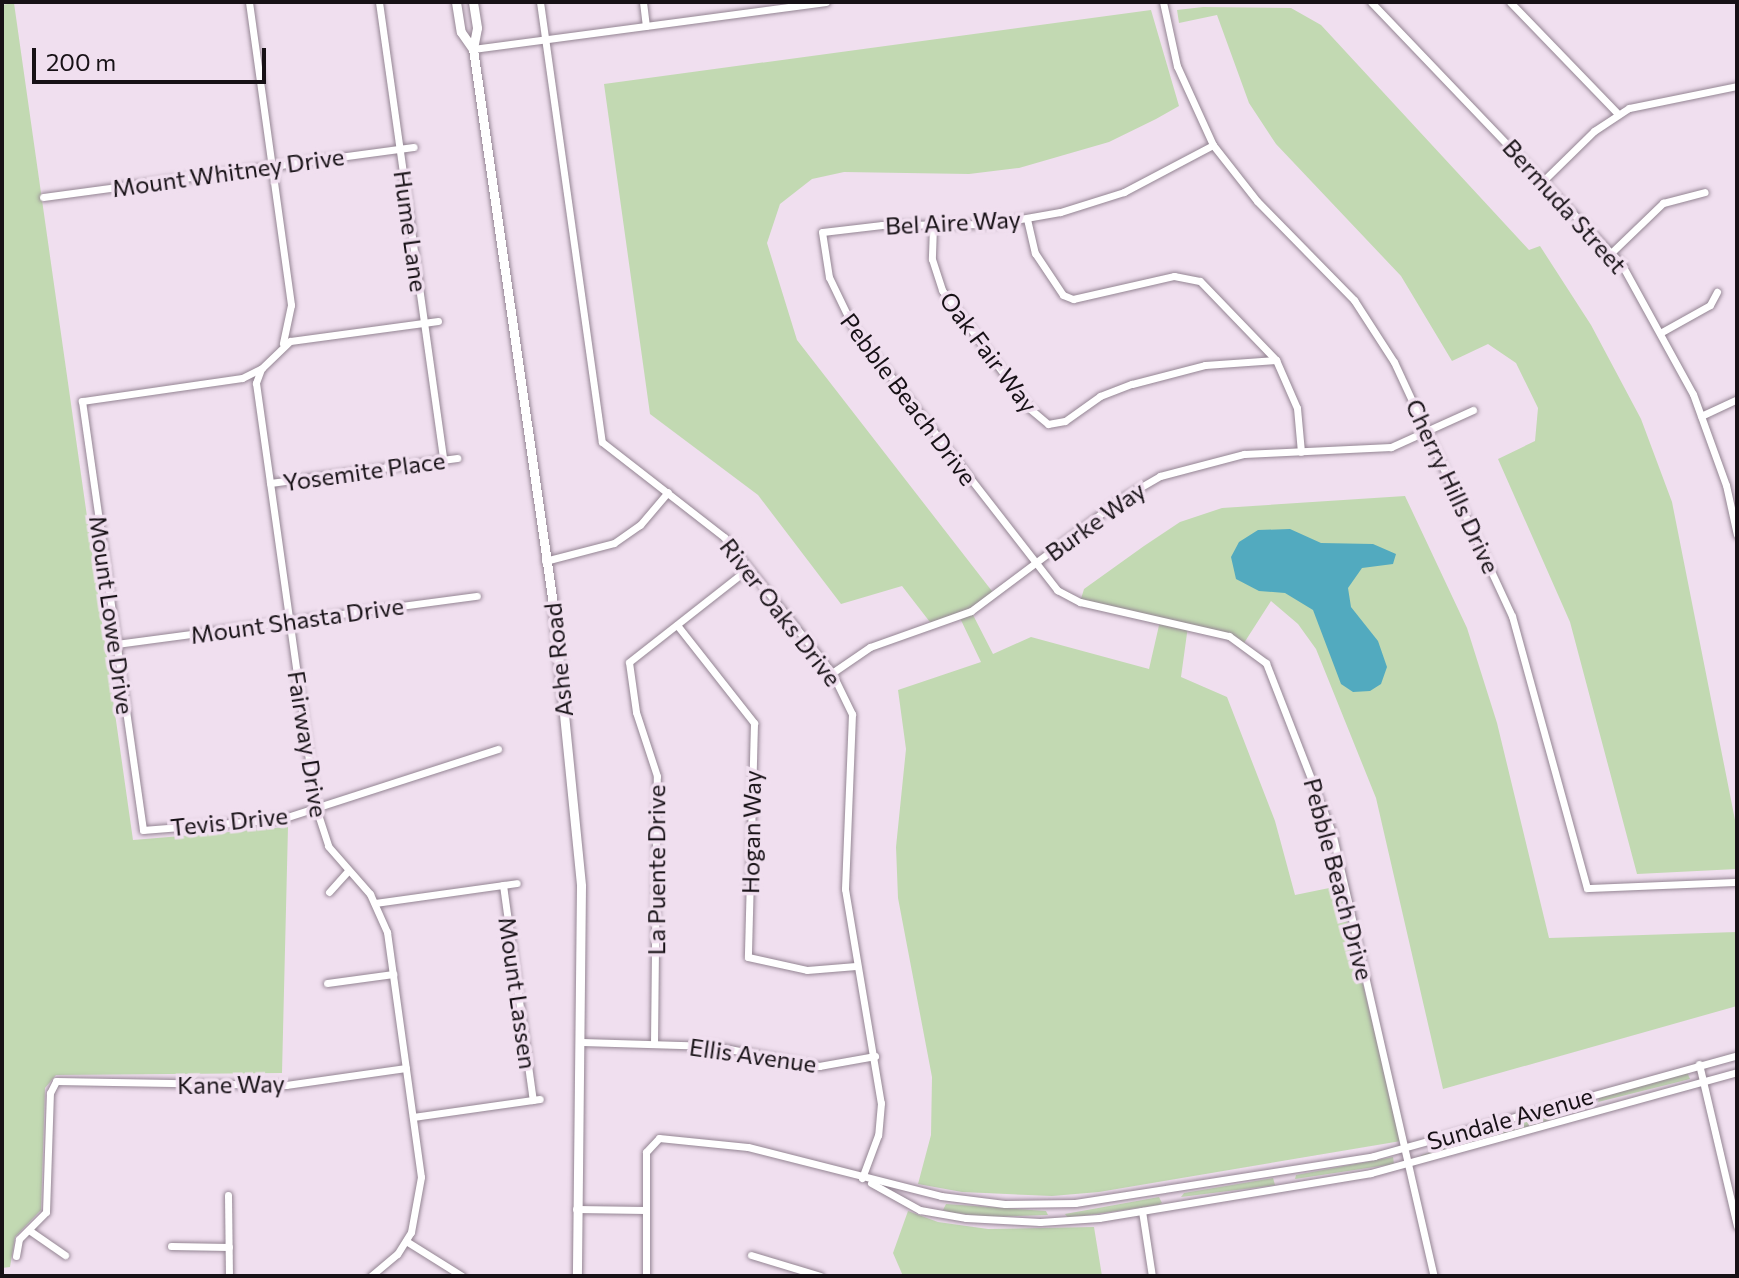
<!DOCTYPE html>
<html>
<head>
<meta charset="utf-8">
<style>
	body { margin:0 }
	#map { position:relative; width:1739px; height:1278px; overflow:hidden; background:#f0dfef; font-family:Commissioner,sans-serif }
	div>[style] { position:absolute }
	.green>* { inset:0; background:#c2d9b2; transform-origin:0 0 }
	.water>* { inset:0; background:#52aabf }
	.roads { filter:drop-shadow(0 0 2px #948593) drop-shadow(0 0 2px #948593) }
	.minor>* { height:7px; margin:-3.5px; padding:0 3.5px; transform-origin:3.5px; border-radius:3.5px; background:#fff }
	.tertiary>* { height:9px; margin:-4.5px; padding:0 4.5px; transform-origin:4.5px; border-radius:4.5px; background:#fff }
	span { translate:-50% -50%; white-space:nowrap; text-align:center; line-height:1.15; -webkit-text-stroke:7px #f0dfef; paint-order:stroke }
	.street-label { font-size:24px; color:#171116 }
	.frame { position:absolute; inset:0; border:4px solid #171116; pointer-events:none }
	.scale { position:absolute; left:32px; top:48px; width:234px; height:36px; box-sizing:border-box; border:4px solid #171116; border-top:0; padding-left:10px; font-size:24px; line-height:28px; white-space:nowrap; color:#171116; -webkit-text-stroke:6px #f0dfef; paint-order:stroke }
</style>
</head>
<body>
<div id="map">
	<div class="green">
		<i style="clip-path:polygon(14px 3px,133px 840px,288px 827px,282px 1073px,56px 1075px,45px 1088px,41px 1210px,15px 1237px,10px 1267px,2px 1268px,2px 5px)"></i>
		<i style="clip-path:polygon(1203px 7px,1291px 8px,1321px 25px,1529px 250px,1540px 246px,1591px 325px,1641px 419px,1672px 502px,1737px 830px,1737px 869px,1637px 874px,1570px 622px,1498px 459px,1535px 441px,1538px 408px,1516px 363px,1488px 344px,1452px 361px,1401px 276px,1276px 144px,1249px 103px,1217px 15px,1179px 23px,1177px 10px)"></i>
		<i style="clip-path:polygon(1151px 10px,1179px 106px,1156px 119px,1109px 142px,1019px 168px,969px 174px,844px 172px,812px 179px,780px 204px,767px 243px,797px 340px,995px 595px,971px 611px,993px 654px,1031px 637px,1149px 669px,1160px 621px,1080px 602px,1084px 589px,1144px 546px,1180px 522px,1222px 508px,1405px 496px,1467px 628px,1497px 723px,1549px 938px,1737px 932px,1737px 1006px,1443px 1089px,1376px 798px,1316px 649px,1298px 624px,1271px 601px,1244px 643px,1188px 626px,1181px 677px,1227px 697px,1275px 821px,1295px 895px,1339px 886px,1401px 1141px,1099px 1192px,1052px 1196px,962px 1192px,918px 1184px,931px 1135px,932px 1077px,898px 898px,896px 847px,906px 749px,898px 690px,981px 662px,959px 616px,933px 626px,902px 586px,841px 604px,758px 495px,650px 414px,604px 84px)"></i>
		<i style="clip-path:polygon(1687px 1072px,1690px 1079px,1598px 1102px,1599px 1098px)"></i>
		<i style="left:1576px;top:1105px;width:6px;height:163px;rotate:72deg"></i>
		<i style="clip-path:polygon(1393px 1157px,1394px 1164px,1295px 1179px,1296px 1175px)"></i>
		<i style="clip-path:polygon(1273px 1178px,1275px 1185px,1181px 1197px,1184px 1193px)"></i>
		<i style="clip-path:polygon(1159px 1197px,1162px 1203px,1158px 1205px,1068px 1218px,1065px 1214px)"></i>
		<i style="clip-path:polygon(946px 1204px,1046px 1211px,1048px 1215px,987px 1217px,948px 1212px,943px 1210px)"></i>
		<i style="clip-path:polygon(908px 1211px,938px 1222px,988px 1229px,1094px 1227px,1102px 1276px,903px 1276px,893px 1253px)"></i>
	</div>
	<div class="water">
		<i style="clip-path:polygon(1290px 529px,1321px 543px,1373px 544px,1396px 554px,1393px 564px,1362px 568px,1348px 588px,1351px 607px,1378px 641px,1387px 667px,1381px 684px,1370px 691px,1353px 692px,1341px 684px,1313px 610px,1285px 593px,1259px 591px,1236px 579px,1231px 557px,1239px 542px,1258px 530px)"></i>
	</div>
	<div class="roads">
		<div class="minor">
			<i style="left:249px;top:2px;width:306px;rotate:82.1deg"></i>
			<i style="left:291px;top:305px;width:39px;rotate:102deg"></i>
			<i style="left:379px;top:2px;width:462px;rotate:82deg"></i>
			<i style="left:540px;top:2px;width:444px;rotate:82deg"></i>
			<i style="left:602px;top:442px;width:155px;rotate:37.9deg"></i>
			<i style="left:724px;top:537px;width:174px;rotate:51.5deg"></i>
			<i style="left:832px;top:673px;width:46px;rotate:64deg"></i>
			<i style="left:852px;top:714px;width:175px;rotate:92.3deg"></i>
			<i style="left:845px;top:889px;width:217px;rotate:80.5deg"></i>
			<i style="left:881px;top:1103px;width:32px;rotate:95deg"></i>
			<i style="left:878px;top:1135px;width:46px;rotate:110.4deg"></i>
			<i style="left:643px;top:2px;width:24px;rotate:83deg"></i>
			<i style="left:1163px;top:2px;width:66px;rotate:77.7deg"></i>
			<i style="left:1177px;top:66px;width:87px;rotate:65.5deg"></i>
			<i style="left:1213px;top:145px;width:71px;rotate:51.8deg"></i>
			<i style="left:1257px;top:201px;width:139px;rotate:45.6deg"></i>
			<i style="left:1354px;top:300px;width:74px;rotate:57.2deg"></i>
			<i style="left:1394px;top:362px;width:280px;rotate:65.1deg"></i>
			<i style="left:1512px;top:616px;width:282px;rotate:74.6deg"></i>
			<i style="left:1587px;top:888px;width:150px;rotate:-2.3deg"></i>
			<i style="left:1371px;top:2px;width:364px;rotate:46.3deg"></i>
			<i style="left:1622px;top:265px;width:147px;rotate:61.2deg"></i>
			<i style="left:1693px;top:394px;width:97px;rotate:70.1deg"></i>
			<i style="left:1726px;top:485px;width:51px;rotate:77.6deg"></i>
			<i style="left:1510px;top:2px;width:156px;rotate:46deg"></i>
			<i style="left:473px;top:49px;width:356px;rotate:-7.6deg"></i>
			<i style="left:1213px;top:145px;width:101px;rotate:152.2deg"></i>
			<i style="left:1124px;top:192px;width:67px;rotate:162.6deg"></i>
			<i style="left:1060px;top:212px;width:69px;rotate:170deg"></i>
			<i style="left:992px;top:224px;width:110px;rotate:179.5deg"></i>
			<i style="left:882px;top:225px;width:60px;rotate:173.3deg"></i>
			<i style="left:822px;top:232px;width:46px;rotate:81.2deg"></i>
			<i style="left:829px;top:277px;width:58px;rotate:64.3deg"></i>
			<i style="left:854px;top:329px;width:331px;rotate:52.1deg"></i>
			<i style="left:1057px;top:590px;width:26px;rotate:28deg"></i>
			<i style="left:1080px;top:602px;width:153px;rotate:12.9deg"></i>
			<i style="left:1229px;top:636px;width:46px;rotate:36.1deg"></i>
			<i style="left:1266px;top:663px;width:181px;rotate:68.7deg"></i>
			<i style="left:1332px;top:832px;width:456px;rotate:77.1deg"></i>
			<i style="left:1544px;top:180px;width:70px;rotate:-44.4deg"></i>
			<i style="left:1594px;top:131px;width:42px;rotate:-33.3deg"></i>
			<i style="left:1629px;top:108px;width:110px;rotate:-11.5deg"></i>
			<i style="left:43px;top:197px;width:374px;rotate:-7.7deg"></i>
			<i style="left:1027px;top:219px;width:35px;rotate:77deg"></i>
			<i style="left:1035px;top:253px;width:50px;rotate:56.3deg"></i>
			<i style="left:1063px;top:295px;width:11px;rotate:22deg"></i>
			<i style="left:1073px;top:299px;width:104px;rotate:-12.8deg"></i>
			<i style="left:1174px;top:276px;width:26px;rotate:11deg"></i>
			<i style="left:1200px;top:281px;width:110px;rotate:46.1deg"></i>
			<i style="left:1276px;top:360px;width:52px;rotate:66.4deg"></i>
			<i style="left:1297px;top:408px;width:44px;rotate:84.8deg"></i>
			<i style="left:933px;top:226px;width:33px;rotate:92deg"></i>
			<i style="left:932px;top:259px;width:33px;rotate:72deg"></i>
			<i style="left:942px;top:290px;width:147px;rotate:53.6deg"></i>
			<i style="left:1029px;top:408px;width:25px;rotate:40deg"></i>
			<i style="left:1048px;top:424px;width:17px;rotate:-10deg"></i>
			<i style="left:1065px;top:421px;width:43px;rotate:-35.5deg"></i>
			<i style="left:1100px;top:396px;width:34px;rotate:-21deg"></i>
			<i style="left:1132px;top:384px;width:75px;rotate:-14.6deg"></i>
			<i style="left:1205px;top:365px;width:71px;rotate:-4deg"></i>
			<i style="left:1612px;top:252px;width:71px;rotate:-43.9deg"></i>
			<i style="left:1663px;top:203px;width:43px;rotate:-14.7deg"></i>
			<i style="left:438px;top:321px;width:149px;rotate:172.3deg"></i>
			<i style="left:290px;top:341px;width:39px;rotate:136deg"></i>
			<i style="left:262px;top:368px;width:22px;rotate:153deg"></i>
			<i style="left:242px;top:378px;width:162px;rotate:171.8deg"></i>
			<i style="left:82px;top:401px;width:433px;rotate:81.9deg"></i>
			<i style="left:143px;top:830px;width:138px;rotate:-4.6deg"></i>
			<i style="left:281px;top:819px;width:228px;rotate:-17.9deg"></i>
			<i style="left:1660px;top:333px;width:57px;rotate:-29.2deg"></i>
			<i style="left:1710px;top:305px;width:15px;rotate:-62deg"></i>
			<i style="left:261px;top:369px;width:15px;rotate:110deg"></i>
			<i style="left:256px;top:383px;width:429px;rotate:82deg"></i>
			<i style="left:316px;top:808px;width:40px;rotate:72deg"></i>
			<i style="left:328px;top:846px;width:64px;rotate:48.8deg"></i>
			<i style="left:370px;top:894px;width:42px;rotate:65.9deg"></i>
			<i style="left:387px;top:932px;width:247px;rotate:82.1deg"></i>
			<i style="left:421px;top:1177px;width:56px;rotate:100.3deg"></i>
			<i style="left:411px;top:1232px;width:26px;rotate:122deg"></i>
			<i style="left:397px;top:1254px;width:34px;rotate:140deg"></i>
			<i style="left:1701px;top:416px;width:40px;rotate:-25deg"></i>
			<i style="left:270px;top:483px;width:189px;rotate:-7.6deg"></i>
			<i style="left:545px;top:561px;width:71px;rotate:-14.6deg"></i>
			<i style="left:614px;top:543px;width:32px;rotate:-35deg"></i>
			<i style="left:640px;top:525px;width:43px;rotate:-49.7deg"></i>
			<i style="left:677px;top:625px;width:125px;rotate:51.8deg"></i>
			<i style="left:754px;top:723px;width:234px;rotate:91.5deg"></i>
			<i style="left:748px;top:957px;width:60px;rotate:12.4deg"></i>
			<i style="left:807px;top:970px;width:49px;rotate:-4.7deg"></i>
			<i style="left:116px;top:644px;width:364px;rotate:-7.6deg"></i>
			<i style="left:832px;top:673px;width:46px;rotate:-34.4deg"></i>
			<i style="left:870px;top:647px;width:107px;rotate:-19.6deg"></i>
			<i style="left:971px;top:611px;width:189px;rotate:-36.8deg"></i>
			<i style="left:1122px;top:498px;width:44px;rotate:-30.1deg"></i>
			<i style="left:1160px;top:476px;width:87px;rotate:-14.7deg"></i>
			<i style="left:1244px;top:454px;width:147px;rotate:-2.7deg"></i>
			<i style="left:1391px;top:447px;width:90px;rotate:-24.3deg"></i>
			<i style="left:503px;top:885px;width:217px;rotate:82.1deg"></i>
			<i style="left:329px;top:892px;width:28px;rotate:-48deg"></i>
			<i style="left:375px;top:903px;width:143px;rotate:-8deg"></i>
			<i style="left:327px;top:983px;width:67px;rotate:-7.8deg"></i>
			<i style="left:582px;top:1042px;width:131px;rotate:1.7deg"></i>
			<i style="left:713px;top:1046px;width:108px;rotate:10.7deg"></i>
			<i style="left:819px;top:1066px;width:57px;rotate:-10.1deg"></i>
			<i style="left:654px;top:1044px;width:268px;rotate:-89.4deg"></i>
			<i style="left:657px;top:776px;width:67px;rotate:-108.2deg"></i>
			<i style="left:636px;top:712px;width:50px;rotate:-98deg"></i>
			<i style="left:629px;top:662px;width:152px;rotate:-38.1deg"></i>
			<i style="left:1699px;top:1064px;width:166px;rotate:76.8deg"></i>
			<i style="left:413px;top:1117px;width:128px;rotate:-8.1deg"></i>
			<i style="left:871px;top:1183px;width:56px;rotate:28.9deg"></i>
			<i style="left:920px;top:1210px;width:47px;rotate:9.9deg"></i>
			<i style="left:966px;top:1218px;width:74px;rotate:3.1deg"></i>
			<i style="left:1040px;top:1222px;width:59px;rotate:-3.9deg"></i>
			<i style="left:1099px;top:1218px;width:276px;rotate:-9.4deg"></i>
			<i style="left:1371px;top:1173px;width:380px;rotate:-15.4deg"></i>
			<i style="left:228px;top:1195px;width:81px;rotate:89.3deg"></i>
			<i style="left:576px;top:1209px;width:69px;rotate:0.8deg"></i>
			<i style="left:1142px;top:1211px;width:66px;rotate:81.3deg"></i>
			<i style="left:29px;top:1230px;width:44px;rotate:34.8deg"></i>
			<i style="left:406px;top:1241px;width:66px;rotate:32deg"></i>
			<i style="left:171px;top:1246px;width:58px;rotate:1deg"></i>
			<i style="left:751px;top:1255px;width:72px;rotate:16.9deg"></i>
			<i style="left:16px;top:1256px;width:17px;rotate:-80deg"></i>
			<i style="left:19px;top:1239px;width:38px;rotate:-45deg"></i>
			<i style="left:46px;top:1212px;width:119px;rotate:-88.1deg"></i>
			<i style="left:50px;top:1093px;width:13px;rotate:-63deg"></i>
			<i style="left:56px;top:1081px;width:230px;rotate:1deg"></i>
			<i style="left:286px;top:1085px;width:121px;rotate:-8.1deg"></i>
			<i style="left:646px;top:1276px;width:124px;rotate:-90deg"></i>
			<i style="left:646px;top:1152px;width:19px;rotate:-47deg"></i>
			<i style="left:659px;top:1138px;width:89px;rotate:5.8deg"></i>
			<i style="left:748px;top:1147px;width:199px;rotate:14.2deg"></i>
			<i style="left:941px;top:1196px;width:64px;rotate:7.1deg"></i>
			<i style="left:1005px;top:1204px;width:70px;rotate:-0.8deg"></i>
			<i style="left:1075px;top:1203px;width:303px;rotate:-8.9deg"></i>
			<i style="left:1374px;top:1156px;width:377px;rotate:-15.5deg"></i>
		</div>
		<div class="tertiary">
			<i style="left:456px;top:2px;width:30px;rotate:81deg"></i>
			<i style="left:461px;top:32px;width:21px;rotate:55deg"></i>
			<i style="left:473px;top:2px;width:26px;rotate:81deg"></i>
			<i style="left:477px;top:28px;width:21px;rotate:101deg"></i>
			<i style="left:473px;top:49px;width:561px;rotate:81.8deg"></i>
			<i style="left:553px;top:604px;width:283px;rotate:84.3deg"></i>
			<i style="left:581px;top:886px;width:390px;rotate:90.6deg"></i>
		</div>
	</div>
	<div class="street-label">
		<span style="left:228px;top:172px;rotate:-8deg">Mount Whitney Drive</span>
		<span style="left:1565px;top:206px;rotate:48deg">Bermuda Street</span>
		<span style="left:953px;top:222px;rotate:-3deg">Bel Aire Way</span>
		<span style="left:411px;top:231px;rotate:82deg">Hume Lane</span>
		<span style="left:989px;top:352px;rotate:53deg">Oak Fair Way</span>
		<span style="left:909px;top:399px;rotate:53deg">Pebble Beach Drive</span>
		<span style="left:364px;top:471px;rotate:-8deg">Yosemite Place</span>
		<span style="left:1453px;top:486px;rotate:65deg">Cherry Hills Drive</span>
		<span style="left:1095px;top:521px;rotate:-36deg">Burke Way</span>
		<span style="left:781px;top:612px;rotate:52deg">River Oaks Drive</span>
		<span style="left:112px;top:615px;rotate:82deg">Mount Lowe Drive</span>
		<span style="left:297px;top:620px;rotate:-8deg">Mount Shasta Drive</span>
		<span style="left:558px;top:660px;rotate:-96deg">Ashe Road</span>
		<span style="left:308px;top:744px;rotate:81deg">Fairway Drive</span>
		<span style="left:229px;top:821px;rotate:-6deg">Tevis Drive</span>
		<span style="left:751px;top:832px;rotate:-89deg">Hogan Way</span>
		<span style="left:656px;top:870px;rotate:-90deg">La Puente Drive</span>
		<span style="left:1339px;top:879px;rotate:75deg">Pebble Beach Drive</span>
		<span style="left:518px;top:993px;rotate:82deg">Mount Lassen</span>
		<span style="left:753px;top:1055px;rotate:8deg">Ellis Avenue</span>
		<span style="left:231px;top:1084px;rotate:-1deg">Kane Way</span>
		<span style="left:1510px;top:1118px;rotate:-16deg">Sundale Avenue</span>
	</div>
	<div class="frame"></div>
	<div class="scale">200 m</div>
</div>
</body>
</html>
